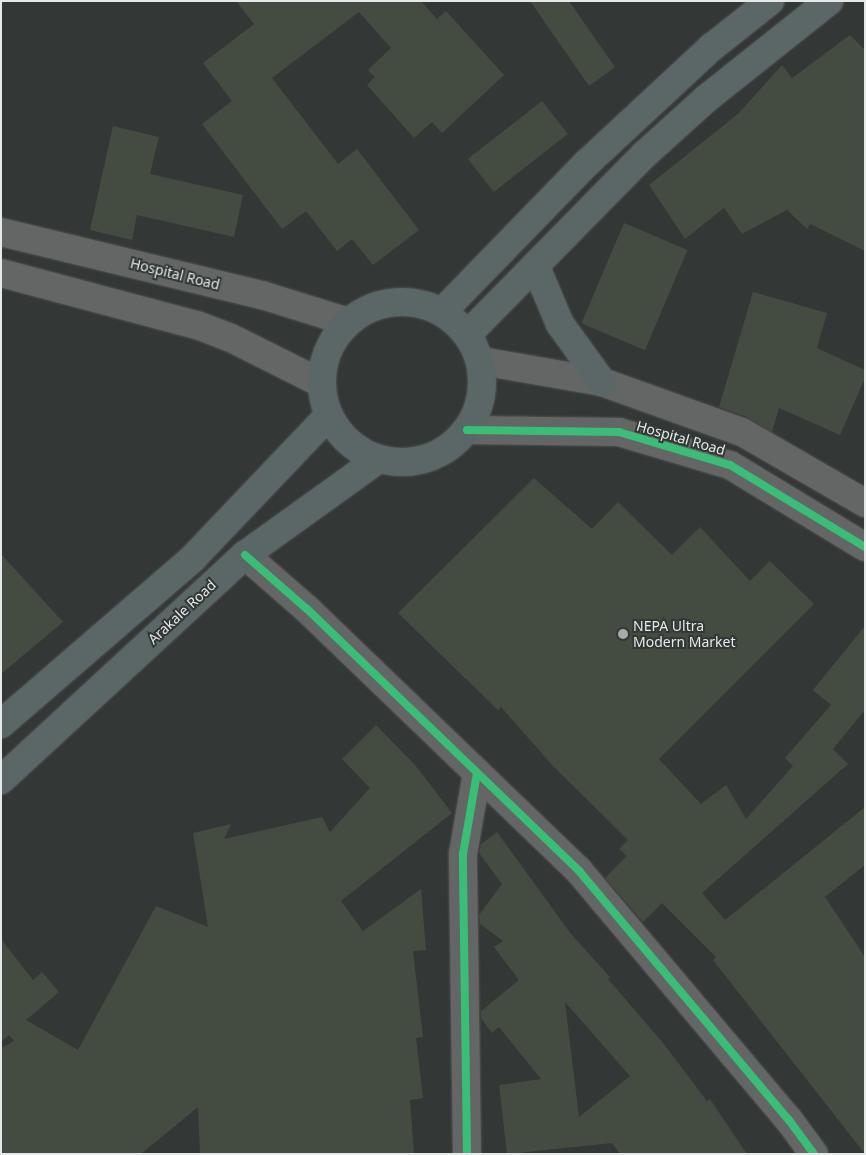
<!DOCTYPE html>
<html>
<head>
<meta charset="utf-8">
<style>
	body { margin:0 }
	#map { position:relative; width:866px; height:1155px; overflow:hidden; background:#333735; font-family:"Noto Sans",sans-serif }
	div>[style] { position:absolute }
	.building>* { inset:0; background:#444c42; transform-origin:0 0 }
	.roads { filter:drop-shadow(0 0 1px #505351) drop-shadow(0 0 1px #505351) }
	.minor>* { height:28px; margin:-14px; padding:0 14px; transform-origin:14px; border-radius:14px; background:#636665 }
	.major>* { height:28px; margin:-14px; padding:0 14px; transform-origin:14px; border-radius:14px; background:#5b6766 }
	.major>.ring { margin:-14px; padding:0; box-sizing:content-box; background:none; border:28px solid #5b6766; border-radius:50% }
	.cycleway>* { height:8px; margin:-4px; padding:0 4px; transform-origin:4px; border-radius:4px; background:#3abd76 }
	.dots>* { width:14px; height:14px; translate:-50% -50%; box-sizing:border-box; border:2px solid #323835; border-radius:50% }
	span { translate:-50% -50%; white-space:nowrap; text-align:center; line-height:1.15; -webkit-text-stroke:4px #323835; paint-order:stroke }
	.street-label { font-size:14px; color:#e5e9e7 }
	.poi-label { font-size:14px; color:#e5e9e7 }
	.left { translate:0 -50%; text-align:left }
	.frame { position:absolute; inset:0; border:2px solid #e5e9e7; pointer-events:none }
</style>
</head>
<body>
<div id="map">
	<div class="building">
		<i style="clip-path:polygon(236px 1px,421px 1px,437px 19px,446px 11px,504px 75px,442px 133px,432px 122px,414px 138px,367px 85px,375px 77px,368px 70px,391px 48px,359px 12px,272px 78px,338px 164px,357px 149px,419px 230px,373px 265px,352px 239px,337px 251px,306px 211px,282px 229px,202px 124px,232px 101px,203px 63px,254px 24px)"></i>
		<i style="clip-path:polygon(530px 1px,569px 1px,615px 67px,589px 86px)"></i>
		<i style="clip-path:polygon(850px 35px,865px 50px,865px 251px,810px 224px,807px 229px,787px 210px,742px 234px,724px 208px,685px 239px,649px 185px,739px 113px,782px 65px,792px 78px)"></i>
		<i style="left:542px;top:101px;width:42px;height:94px;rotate:52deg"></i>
		<i style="clip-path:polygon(113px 126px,159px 137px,150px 174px,243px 195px,234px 237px,137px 215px,132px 240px,90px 230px)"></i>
		<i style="left:624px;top:223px;width:69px;height:109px;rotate:23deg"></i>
		<i style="clip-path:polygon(753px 292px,827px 313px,817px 348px,865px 370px,865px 378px,840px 435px,779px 408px,772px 432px,747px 417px,719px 407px)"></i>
		<i style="clip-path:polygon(534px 478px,592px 529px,618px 502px,672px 555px,700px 527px,750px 581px,770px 561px,814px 604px,659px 759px,701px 804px,726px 785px,746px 819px,793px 766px,785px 758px,831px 705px,813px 690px,865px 626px,865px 710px,833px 749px,848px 764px,702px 893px,725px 920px,865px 807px,865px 865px,825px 897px,865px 957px,865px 1154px,713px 960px,716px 957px,662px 903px,643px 922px,605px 878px,627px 856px,619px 849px,628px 840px,553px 766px,501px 707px,498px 710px,398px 613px)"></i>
		<i style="clip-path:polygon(1px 554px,63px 622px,1px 674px)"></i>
		<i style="clip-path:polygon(376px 725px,415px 765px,452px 813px,341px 901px,363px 931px,421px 889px,426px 950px,413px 951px,423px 1037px,416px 1038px,423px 1098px,410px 1100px,414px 1154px,200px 1154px,198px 1107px,141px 1154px,1px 1154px,1px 1048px,14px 1041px,9px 1035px,1px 1042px,1px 939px,33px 980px,42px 972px,59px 992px,26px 1020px,78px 1050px,156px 906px,208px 927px,193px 833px,231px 824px,224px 839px,322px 817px,330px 832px,370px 788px,342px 759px)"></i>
		<i style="clip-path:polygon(evenodd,497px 832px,571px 934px,610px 977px,608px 979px,663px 1043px,707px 1101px,710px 1099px,747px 1154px,620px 1154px,612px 1143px,507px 1154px,499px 1085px,541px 1079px,499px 1027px,492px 1033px,481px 1018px,481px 1011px,519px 980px,494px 947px,503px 941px,480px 924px,479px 915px,502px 884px,479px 853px,481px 844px,497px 832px,565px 1002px,630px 1076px,579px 1117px,565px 1002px)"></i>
	</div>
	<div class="roads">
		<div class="minor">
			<i style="left:1px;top:232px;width:268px;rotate:13.6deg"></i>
			<i style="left:262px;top:295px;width:90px;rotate:17.4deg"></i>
			<i style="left:1px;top:273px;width:203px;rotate:14.9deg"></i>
			<i style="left:197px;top:325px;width:34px;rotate:21deg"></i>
			<i style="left:229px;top:337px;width:103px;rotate:26.6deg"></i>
			<i style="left:481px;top:361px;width:123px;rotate:9.8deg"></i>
			<i style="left:602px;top:382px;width:149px;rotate:19.7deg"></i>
			<i style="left:742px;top:432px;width:142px;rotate:30deg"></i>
			<i style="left:467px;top:430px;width:152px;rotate:0.8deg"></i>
			<i style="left:619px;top:432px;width:116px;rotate:16.6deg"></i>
			<i style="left:730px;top:465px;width:158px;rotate:31.3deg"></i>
			<i style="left:245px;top:555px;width:82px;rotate:41.1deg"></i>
			<i style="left:307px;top:609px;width:378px;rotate:43.9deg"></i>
			<i style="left:579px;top:871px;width:326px;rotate:49.9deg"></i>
			<i style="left:789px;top:1120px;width:42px;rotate:53.7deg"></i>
			<i style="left:467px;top:1154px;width:300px;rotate:-90.8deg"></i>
			<i style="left:463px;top:854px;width:82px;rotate:-80.2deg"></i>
		</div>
		<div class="major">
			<i style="left:536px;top:267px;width:62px;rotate:67.2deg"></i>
			<i style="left:560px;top:324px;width:72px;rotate:54.1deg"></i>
			<i class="ring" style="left:322px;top:302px;width:132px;height:132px"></i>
			<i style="left:442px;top:312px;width:208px;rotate:-45.8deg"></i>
			<i style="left:587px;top:163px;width:171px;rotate:-42.9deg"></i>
			<i style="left:712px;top:47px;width:74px;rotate:-38.4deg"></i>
			<i style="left:468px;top:334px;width:252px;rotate:-45.5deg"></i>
			<i style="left:645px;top:154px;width:84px;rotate:-42.1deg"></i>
			<i style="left:707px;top:98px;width:156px;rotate:-38.5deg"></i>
			<i style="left:1px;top:724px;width:254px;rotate:-40.8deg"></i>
			<i style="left:193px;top:558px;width:196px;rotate:-46.4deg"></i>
			<i style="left:1px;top:780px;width:332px;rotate:-42.7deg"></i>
			<i style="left:245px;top:555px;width:163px;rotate:-35.7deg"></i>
		</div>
	</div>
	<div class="cycleway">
		<i style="left:467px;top:430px;width:152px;rotate:0.8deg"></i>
		<i style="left:619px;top:432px;width:116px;rotate:16.6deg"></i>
		<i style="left:730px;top:465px;width:158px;rotate:31.3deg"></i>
		<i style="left:245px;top:555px;width:82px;rotate:41.1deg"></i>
		<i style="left:307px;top:609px;width:378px;rotate:43.9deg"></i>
		<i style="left:579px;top:871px;width:326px;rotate:49.9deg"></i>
		<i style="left:789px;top:1120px;width:42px;rotate:53.7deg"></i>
		<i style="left:467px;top:1154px;width:300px;rotate:-90.8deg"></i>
		<i style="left:463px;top:854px;width:82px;rotate:-80.2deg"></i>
	</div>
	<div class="dots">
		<i style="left:623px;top:634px;background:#a7aba9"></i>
	</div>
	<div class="street-label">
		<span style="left:175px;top:274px;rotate:14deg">Hospital Road</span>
		<span style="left:681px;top:438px;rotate:16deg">Hospital Road</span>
		<span style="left:182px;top:612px;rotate:-43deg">Arakale Road</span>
	</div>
	<div class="poi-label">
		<span class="left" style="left:633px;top:634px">NEPA Ultra<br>Modern Market</span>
	</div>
	<div class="frame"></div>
</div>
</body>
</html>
